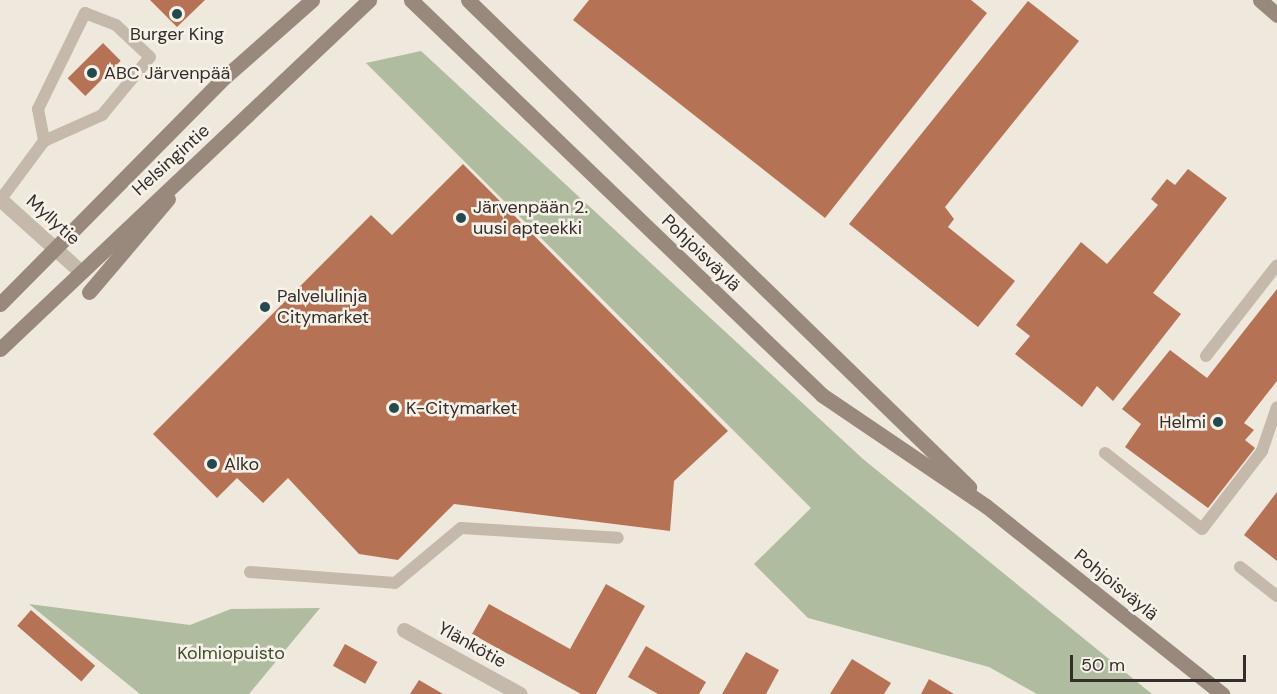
<!DOCTYPE html>
<html>
<head>
<meta charset="utf-8">
<style>
	body { margin:0 }
	#map { position:relative; width:1277px; height:694px; overflow:hidden; background:#efe8dd; font-family:"DM Sans",sans-serif }
	div>[style] { position:absolute }
	.green>* { inset:0; background:#b0bc9f }
	.building>* { inset:0; background:#b67254; transform-origin:0 0 }
	.lane>* { height:12px; margin:-6px; padding:0 6px; transform-origin:6px; border-radius:6px; background:#c5b9ab }
	.street>* { height:15px; margin:-7.5px; padding:0 7.5px; transform-origin:7.5px; border-radius:7.5px; background:#c5b9ab }
	.secondary>* { height:15px; margin:-7.5px; padding:0 7.5px; transform-origin:7.5px; border-radius:7.5px; background:#99897c }
	.dots>* { width:16px; height:16px; translate:-50% -50%; box-sizing:border-box; border:3px solid #f7f2e9; border-radius:50% }
	span { translate:-50% -50%; white-space:nowrap; text-align:center; line-height:1.15; -webkit-text-stroke:5px #f7f2e9; paint-order:stroke }
	.poi-label { font-size:18px; color:#342d29 }
	.left { translate:0 -50%; text-align:left }
	.right { translate:-100% -50%; text-align:right }
	.street-label { font-size:18px; color:#342d29 }
	.park-label { font-size:18px; color:#424f30 }
	.scale { position:absolute; left:1070px; top:655px; width:176px; height:27px; box-sizing:border-box; border:3px solid #342d29; border-top:0; padding-left:8px; font-size:18px; line-height:21px; white-space:nowrap; color:#342d29; -webkit-text-stroke:4px #f7f2e9; paint-order:stroke }
</style>
</head>
<body>
<div id="map">
	<div class="green">
		<i style="clip-path:polygon(421px 51px,863px 459px,1152px 694px,1037px 694px,989px 667px,808px 618px,754px 564px,811px 508px,366px 63px)"></i>
		<i style="clip-path:polygon(29px 604px,190px 625px,231px 609px,320px 608px,249px 694px,140px 694px)"></i>
	</div>
	<div class="building">
		<i style="clip-path:polygon(150px 0,205px 0,177px 27px)"></i>
		<i style="clip-path:polygon(589px 0,971px 0,987px 13px,825px 218px,573px 20px)"></i>
		<i style="clip-path:polygon(1028px 1px,1079px 41px,945px 207px,954px 219px,948px 227px,1015px 281px,978px 327px,849px 224px)"></i>
		<i style="left:103px;top:43px;width:25px;height:50px;rotate:45deg"></i>
		<i style="clip-path:polygon(463px 164px,728px 431px,674px 481px,670px 531px,454px 504px,398px 560px,359px 554px,288px 478px,263px 503px,237px 478px,217px 498px,153px 434px,371px 215px,392px 235px)"></i>
		<i style="clip-path:polygon(1188px 169px,1227px 198px,1153px 293px,1181px 314px,1113px 401px,1097px 386px,1082px 407px,1015px 354px,1030px 336px,1016px 325px,1081px 242px,1107px 264px,1158px 205px,1151px 199px,1167px 179px,1175px 185px)"></i>
		<i style="clip-path:polygon(1277px 289px,1277px 381px,1244px 423px,1254px 430px,1245px 440px,1255px 448px,1208px 508px,1125px 447px,1141px 424px,1122px 409px,1170px 350px,1207px 378px)"></i>
		<i style="clip-path:polygon(1277px 492px,1277px 561px,1244px 535px)"></i>
		<i style="clip-path:polygon(606px 584px,645px 606px,596px 694px,581px 694px,472px 634px,489px 604px,570px 649px)"></i>
		<i style="left:31px;top:610px;width:85px;height:21px;rotate:41deg"></i>
		<i style="left:345px;top:644px;width:37px;height:25px;rotate:29deg"></i>
		<i style="clip-path:polygon(646px 646px,706px 682px,699px 694px,658px 694px,628px 677px)"></i>
		<i style="clip-path:polygon(746px 652px,779px 670px,766px 694px,722px 694px)"></i>
		<i style="clip-path:polygon(852px 659px,891px 683px,884px 694px,830px 694px)"></i>
		<i style="clip-path:polygon(929px 679px,954px 694px,921px 694px)"></i>
		<i style="clip-path:polygon(419px 680px,443px 694px,410px 694px)"></i>
	</div>
	<div class="lane">
		<i style="left:1px;top:199px;width:72px;rotate:-53.4deg"></i>
		<i style="left:44px;top:141px;width:64px;rotate:-24.1deg"></i>
		<i style="left:102px;top:115px;width:75px;rotate:-50.4deg"></i>
		<i style="left:150px;top:57px;width:47px;rotate:-136.7deg"></i>
		<i style="left:116px;top:25px;width:33px;rotate:-159deg"></i>
		<i style="left:85px;top:13px;width:107px;rotate:116.1deg"></i>
		<i style="left:38px;top:109px;width:33px;rotate:79deg"></i>
		<i style="left:1206px;top:356px;width:115px;rotate:-52deg"></i>
		<i style="left:1105px;top:453px;width:123px;rotate:38.1deg"></i>
		<i style="left:1202px;top:529px;width:98px;rotate:-52.4deg"></i>
		<i style="left:1262px;top:451px;width:46px;rotate:-71.2deg"></i>
		<i style="left:1240px;top:567px;width:47px;rotate:38.1deg"></i>
		<i style="left:250px;top:572px;width:145px;rotate:4.3deg"></i>
		<i style="left:395px;top:583px;width:86px;rotate:-39.8deg"></i>
		<i style="left:461px;top:528px;width:157px;rotate:3.6deg"></i>
	</div>
	<div class="street">
		<i style="left:0;top:199px;width:108px;rotate:42deg"></i>
		<i style="left:404px;top:630px;width:132px;rotate:28.9deg"></i>
	</div>
	<div class="secondary">
		<i style="left:411px;top:0;width:570px;rotate:43.86deg"></i>
		<i style="left:822px;top:395px;width:198px;rotate:34.1deg"></i>
		<i style="left:986px;top:506px;width:302px;rotate:38.5deg"></i>
		<i style="left:468px;top:0;width:699px;rotate:44.19deg"></i>
		<i style="left:1260px;top:0;width:23px;rotate:41deg"></i>
		<i style="left:89px;top:292px;width:122px;rotate:-49.7deg"></i>
		<i style="left:0;top:304px;width:321px;rotate:-45.3deg"></i>
		<i style="left:226px;top:76px;width:115px;rotate:-41.5deg"></i>
		<i style="left:0;top:349px;width:508px;rotate:-43.4deg"></i>
	</div>
	<div class="dots">
		<i style="left:177px;top:14px;background:#244a50"></i>
		<i style="left:92px;top:73px;background:#244a50"></i>
		<i style="left:461px;top:218px;background:#244a50"></i>
		<i style="left:265px;top:307px;background:#244a50"></i>
		<i style="left:394px;top:408px;background:#244a50"></i>
		<i style="left:1218px;top:422px;background:#244a50"></i>
		<i style="left:212px;top:464px;background:#244a50"></i>
	</div>
	<div class="poi-label">
		<span style="left:177px;top:34px">Burger King</span>
		<span class="left" style="left:104px;top:73px">ABC Järvenpää</span>
		<span class="left" style="left:473px;top:218px">Järvenpään 2.<br>uusi apteekki</span>
		<span class="left" style="left:277px;top:307px">Palvelulinja<br>Citymarket</span>
		<span class="left" style="left:406px;top:408px">K-Citymarket</span>
		<span class="right" style="left:1206px;top:422px">Helmi</span>
		<span class="left" style="left:224px;top:464px">Alko</span>
	</div>
	<div class="street-label">
		<span style="left:171px;top:160px;rotate:-42deg">Helsingintie</span>
		<span style="left:53px;top:220px;rotate:42deg">Myllytie</span>
		<span style="left:701px;top:253px;rotate:44deg">Pohjoisväylä</span>
		<span style="left:1116px;top:585px;rotate:39deg">Pohjoisväylä</span>
		<span style="left:472px;top:645px;rotate:29deg">Ylänkötie</span>
	</div>
	<div class="park-label">
		<span style="left:231px;top:653px">Kolmiopuisto</span>
	</div>
	<div class="scale">50 m</div>
</div>
</body>
</html>
